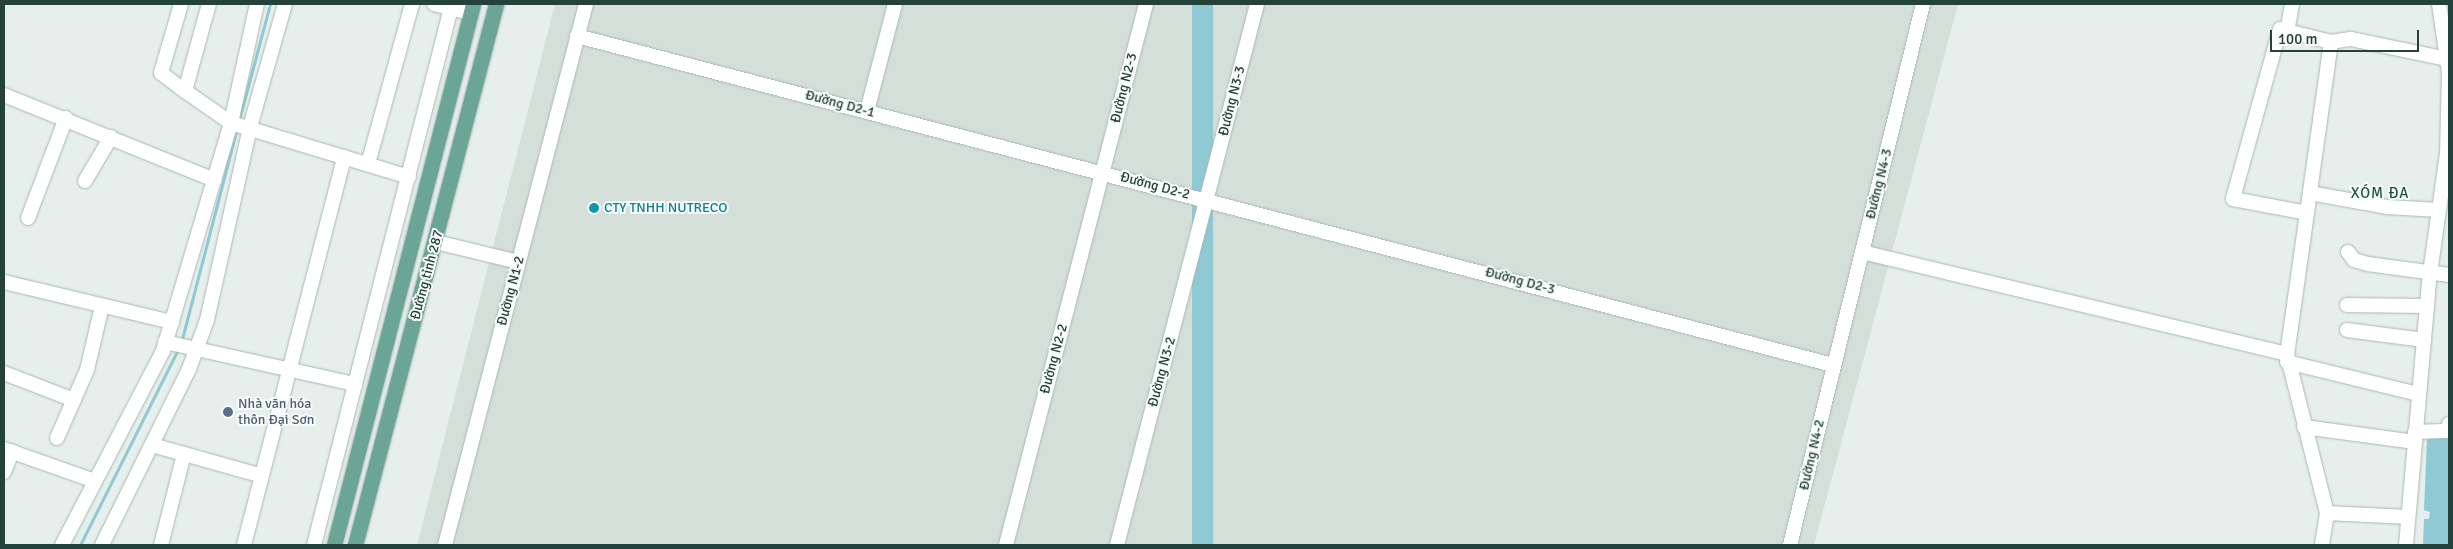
<!DOCTYPE html>
<html>
<head>
<meta charset="utf-8">
<style>
	body { margin:0 }
	#map { position:relative; width:2453px; height:549px; overflow:hidden; background:#e6efeb; font-family:Signika,sans-serif }
	div>[style] { position:absolute }
	.built>* { inset:0; background:#d4dfda }
	.water>* { inset:0; background:#8ec9d4; transform-origin:0 0 }
	.stream>* { height:3px; margin:-1.5px; padding:0 1.5px; transform-origin:1.5px; border-radius:1.5px; background:#8ec9d4 }
	.roads { filter:drop-shadow(0 0 1px #a8b8b2) drop-shadow(0 0 1px #a8b8b2) }
	.minor>* { height:14px; margin:-7px; padding:0 7px; transform-origin:7px; border-radius:7px; background:#fff }
	.major>* { height:15px; margin:-7.5px; padding:0 7.5px; transform-origin:7.5px; border-radius:7.5px; background:#6aa596 }
	.dots>* { width:14px; height:14px; translate:-50% -50%; box-sizing:border-box; border:2px solid #f7fbf9; border-radius:50% }
	span { translate:-50% -50%; white-space:nowrap; text-align:center; line-height:1.15; -webkit-text-stroke:4px #f7fbf9; paint-order:stroke }
	.street-label { font-size:14px; color:#24423a }
	.culture-label { font-size:14px; color:#0d838f }
	.left { translate:0 -50%; text-align:left }
	.service-label { font-size:14px; color:#4e5e75 }
	.neighbourhood-label { font-size:15px; color:#1f5548; letter-spacing:1px }
	.frame { position:absolute; inset:0; border:5px solid #24423a; pointer-events:none }
	.scale { position:absolute; left:2270px; top:30px; width:149px; height:22px; box-sizing:border-box; border:2px solid #24423a; border-top:0; padding-left:6px; font-size:15px; line-height:18px; white-space:nowrap; color:#24423a; -webkit-text-stroke:4px #f7fbf9; paint-order:stroke }
</style>
</head>
<body>
<div id="map">
	<div class="built">
		<i style="clip-path:polygon(555px 4px,1958px 4px,1814px 545px,417px 545px)"></i>
	</div>
	<div class="water">
		<i style="left:1192px;top:4px;width:21px;height:559px"></i>
		<i style="clip-path:polygon(2449px 434px,2449px 545px,2423px 545px,2424px 519px,2429px 519px,2430px 512px,2424px 510px,2427px 439px,2430px 436px)"></i>
	</div>
	<div class="stream">
		<i style="left:240px;top:116px;width:116px;rotate:-75deg"></i>
		<i style="left:182px;top:339px;width:214px;rotate:-75.4deg"></i>
		<i style="left:80px;top:545px;width:217px;rotate:-63.4deg"></i>
	</div>
	<div class="roads">
		<div class="minor">
			<i style="left:181px;top:4px;width:72px;rotate:106.2deg"></i>
			<i style="left:161px;top:73px;width:30px;rotate:37deg"></i>
			<i style="left:185px;top:91px;width:56px;rotate:34.8deg"></i>
			<i style="left:231px;top:123px;width:186px;rotate:16.9deg"></i>
			<i style="left:434px;top:4px;width:38px;rotate:14deg"></i>
			<i style="left:2292px;top:4px;width:27px;rotate:100deg"></i>
			<i style="left:2287px;top:31px;width:45px;rotate:14deg"></i>
			<i style="left:2331px;top:42px;width:315px;rotate:98deg"></i>
			<i style="left:2287px;top:354px;width:164px;rotate:75.9deg"></i>
			<i style="left:2327px;top:513px;width:32px;rotate:99deg"></i>
			<i style="left:2287px;top:31px;width:7px;rotate:-164deg"></i>
			<i style="left:2280px;top:29px;width:176px;rotate:105.5deg"></i>
			<i style="left:2233px;top:199px;width:75px;rotate:10.7deg"></i>
			<i style="left:577px;top:36px;width:1298px;rotate:14.68deg"></i>
			<i style="left:2331px;top:42px;width:20px;rotate:-9deg"></i>
			<i style="left:2351px;top:39px;width:98px;rotate:11.8deg"></i>
			<i style="left:185px;top:91px;width:90px;rotate:-74.6deg"></i>
			<i style="left:4px;top:95px;width:227px;rotate:22deg"></i>
			<i style="left:867px;top:111px;width:111px;rotate:-75.3deg"></i>
			<i style="left:368px;top:164px;width:166px;rotate:-74.6deg"></i>
			<i style="left:85px;top:181px;width:51px;rotate:-59.4deg"></i>
			<i style="left:2310px;top:193px;width:78px;rotate:10.3deg"></i>
			<i style="left:2387px;top:207px;width:52px;rotate:3.3deg"></i>
			<i style="left:28px;top:218px;width:107px;rotate:-69.2deg"></i>
			<i style="left:436px;top:242px;width:84px;rotate:13.7deg"></i>
			<i style="left:1862px;top:252px;width:437px;rotate:13.5deg"></i>
			<i style="left:2348px;top:252px;width:10px;rotate:53deg"></i>
			<i style="left:2354px;top:260px;width:15px;rotate:16deg"></i>
			<i style="left:2368px;top:264px;width:82px;rotate:7.7deg"></i>
			<i style="left:4px;top:282px;width:173px;rotate:13.4deg"></i>
			<i style="left:2347px;top:305px;width:80px;rotate:0.7deg"></i>
			<i style="left:2347px;top:330px;width:78px;rotate:7.4deg"></i>
			<i style="left:165px;top:342px;width:195px;rotate:12.5deg"></i>
			<i style="left:2287px;top:362px;width:135px;rotate:13.7deg"></i>
			<i style="left:4px;top:373px;width:75px;rotate:21.1deg"></i>
			<i style="left:2304px;top:427px;width:112px;rotate:7.7deg"></i>
			<i style="left:2415px;top:432px;width:34px;rotate:-2deg"></i>
			<i style="left:2449px;top:431px;width:7px;rotate:-90deg"></i>
			<i style="left:57px;top:438px;width:74px;rotate:-66.2deg"></i>
			<i style="left:87px;top:370px;width:66px;rotate:-76.8deg"></i>
			<i style="left:152px;top:445px;width:114px;rotate:15.7deg"></i>
			<i style="left:4px;top:449px;width:96px;rotate:19.4deg"></i>
			<i style="left:4px;top:472px;width:22px;rotate:-68deg"></i>
			<i style="left:2327px;top:513px;width:81px;rotate:2.8deg"></i>
			<i style="left:62px;top:545px;width:219px;rotate:-62.5deg"></i>
			<i style="left:163px;top:351px;width:238px;rotate:-73.4deg"></i>
			<i style="left:231px;top:123px;width:122px;rotate:-77.7deg"></i>
			<i style="left:102px;top:545px;width:196px;rotate:-63.7deg"></i>
			<i style="left:189px;top:369px;width:52px;rotate:-69.8deg"></i>
			<i style="left:207px;top:320px;width:198px;rotate:-77.4deg"></i>
			<i style="left:250px;top:127px;width:128px;rotate:-74.1deg"></i>
			<i style="left:161px;top:545px;width:94px;rotate:-75.8deg"></i>
			<i style="left:244px;top:545px;width:401px;rotate:-75.5deg"></i>
			<i style="left:314px;top:545px;width:558px;rotate:-75.69deg"></i>
			<i style="left:445px;top:545px;width:559px;rotate:-75.39deg"></i>
			<i style="left:1006px;top:545px;width:559px;rotate:-75.49deg"></i>
			<i style="left:1117px;top:545px;width:559px;rotate:-75.49deg"></i>
			<i style="left:1790px;top:545px;width:557px;rotate:-76.19deg"></i>
			<i style="left:2406px;top:545px;width:273px;rotate:-85deg"></i>
			<i style="left:2430px;top:273px;width:120px;rotate:-81.9deg"></i>
			<i style="left:2447px;top:154px;width:81px;rotate:-88.6deg"></i>
			<i style="left:2449px;top:73px;width:70px;rotate:-98.2deg"></i>
		</div>
		<div class="major">
			<i style="left:334px;top:545px;width:559px;rotate:-75.59deg"></i>
			<i style="left:355px;top:545px;width:559px;rotate:-75.39deg"></i>
		</div>
	</div>
	<div class="dots">
		<i style="left:594px;top:208px;background:#0f9aa8"></i>
		<i style="left:228px;top:412px;background:#5c6f8a"></i>
	</div>
	<div class="street-label">
		<span style="left:1124px;top:88px;rotate:-76deg">Đường N2-3</span>
		<span style="left:1232px;top:101px;rotate:-76deg">Đường N3-3</span>
		<span style="left:840px;top:104px;rotate:15deg">Đường D2-1</span>
		<span style="left:1879px;top:184px;rotate:-76deg">Đường N4-3</span>
		<span style="left:1155px;top:186px;rotate:15deg">Đường D2-2</span>
		<span style="left:427px;top:275px;rotate:-75deg">Đường tỉnh 287</span>
		<span style="left:1520px;top:281px;rotate:15deg">Đường D2-3</span>
		<span style="left:511px;top:291px;rotate:-75deg">Đường N1-2</span>
		<span style="left:1054px;top:359px;rotate:-75deg">Đường N2-2</span>
		<span style="left:1162px;top:372px;rotate:-75deg">Đường N3-2</span>
		<span style="left:1812px;top:455px;rotate:-77deg">Đường N4-2</span>
	</div>
	<div class="culture-label">
		<span class="left" style="left:604px;top:208px">CTY TNHH NUTRECO</span>
	</div>
	<div class="service-label">
		<span class="left" style="left:238px;top:412px">Nhà văn hóa<br>thôn Đại Sơn</span>
	</div>
	<div class="neighbourhood-label">
		<span style="left:2380px;top:194px">XÓM ĐA</span>
	</div>
	<div class="frame"></div>
	<div class="scale">100 m</div>
</div>
</body>
</html>
